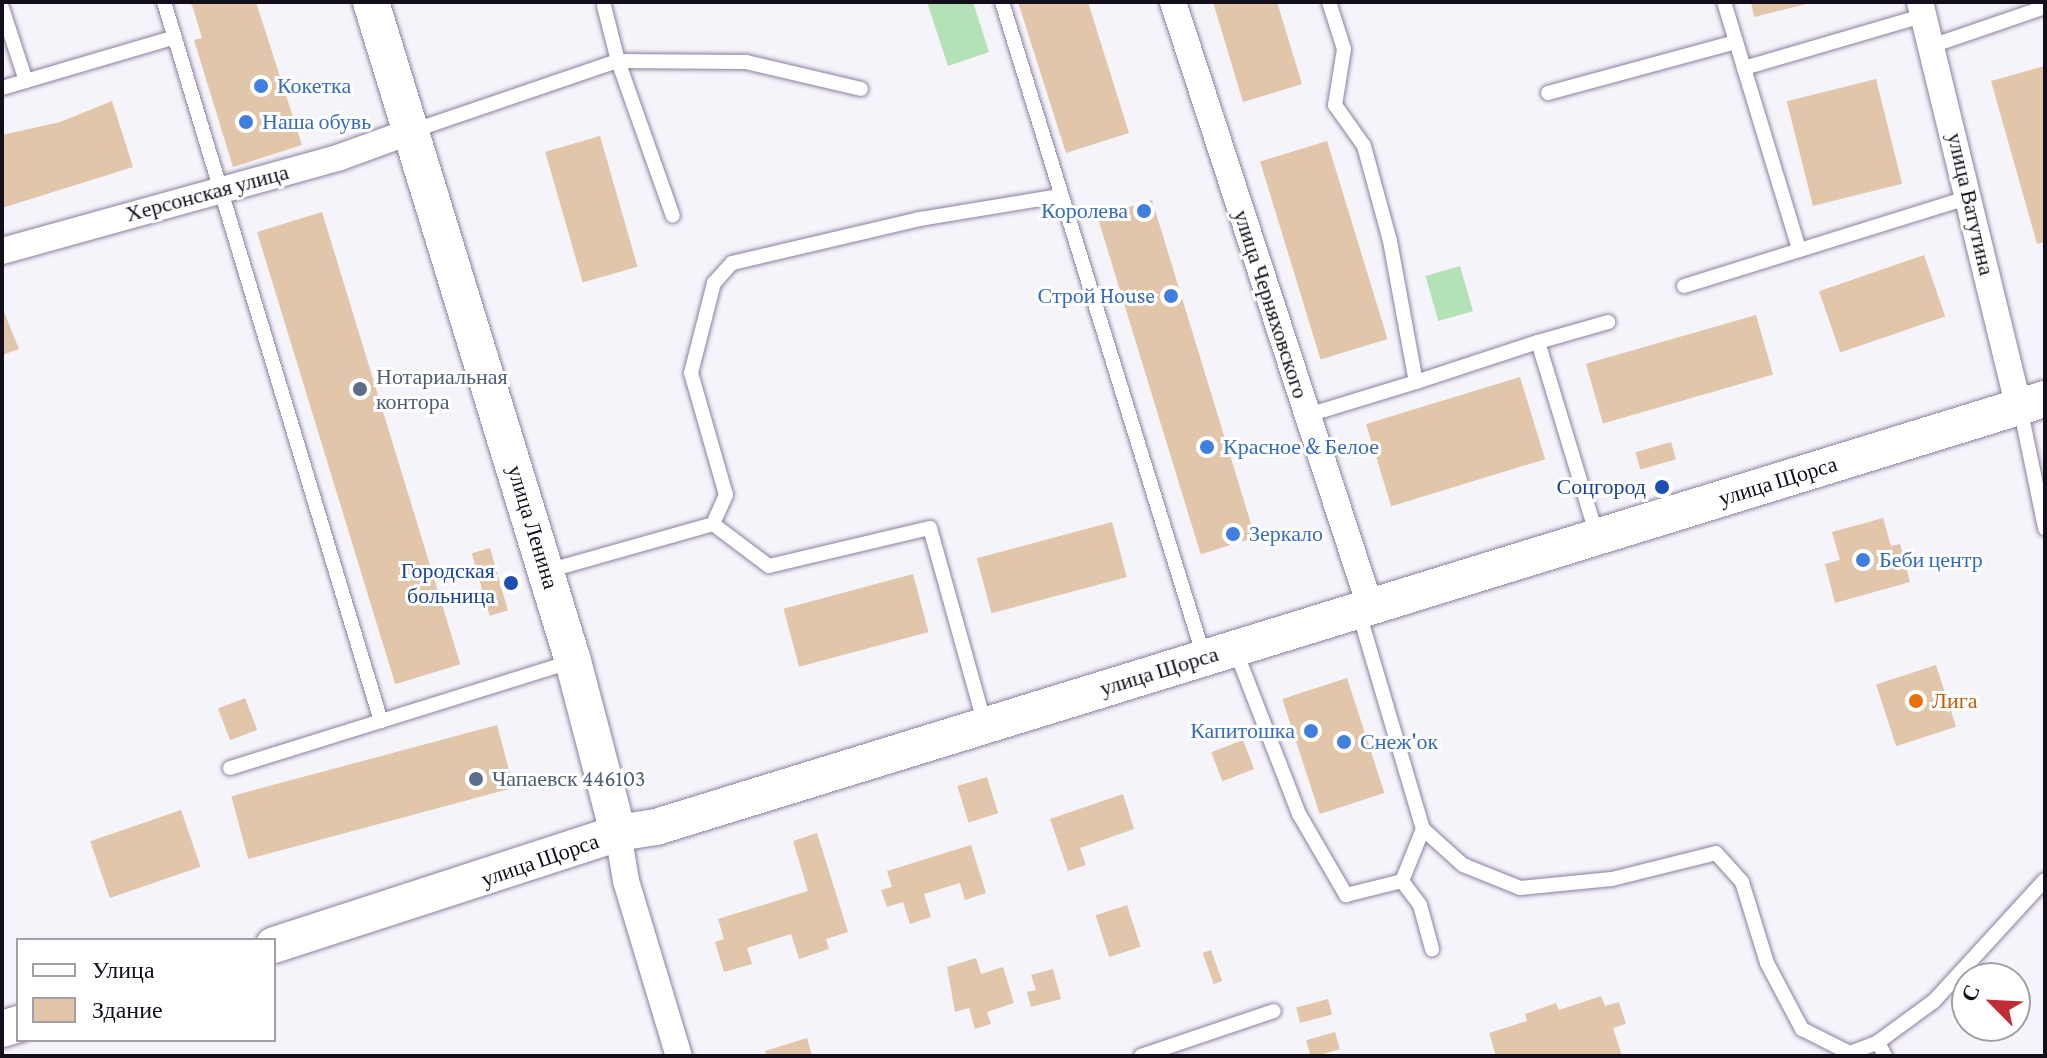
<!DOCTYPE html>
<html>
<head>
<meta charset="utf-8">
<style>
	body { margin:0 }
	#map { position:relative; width:2047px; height:1058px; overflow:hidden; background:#f6f4fb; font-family:"Crimson Pro",serif }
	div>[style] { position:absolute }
	.green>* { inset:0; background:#b3e2b6; transform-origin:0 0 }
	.building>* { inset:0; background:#e1c6a9; transform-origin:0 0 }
	.roads { filter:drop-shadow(0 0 2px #8c7f9f) drop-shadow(0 0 2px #8c7f9f) }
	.lane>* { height:14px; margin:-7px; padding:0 7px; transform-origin:7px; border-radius:7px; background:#fff }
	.street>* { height:26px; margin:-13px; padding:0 13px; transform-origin:13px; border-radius:13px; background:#fff }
	.secondary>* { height:36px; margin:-18px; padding:0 18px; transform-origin:18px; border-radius:18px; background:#fff }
	.dots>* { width:22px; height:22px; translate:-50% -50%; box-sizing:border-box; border:4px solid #fff; border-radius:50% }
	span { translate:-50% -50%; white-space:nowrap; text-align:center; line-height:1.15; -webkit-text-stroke:6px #fff; paint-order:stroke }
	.shop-label { font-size:22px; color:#366cbe }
	.left { translate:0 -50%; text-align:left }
	.right { translate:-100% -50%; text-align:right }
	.street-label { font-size:22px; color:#130e1a }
	.service-label { font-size:22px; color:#4e5e75 }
	.transit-label { font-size:22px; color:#164399 }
	.food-label { font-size:22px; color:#c56008 }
	.frame { position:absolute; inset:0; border:4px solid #130e1a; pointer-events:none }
	.legend { position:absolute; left:16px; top:938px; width:260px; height:104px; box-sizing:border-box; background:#fff; border:2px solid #a19fa3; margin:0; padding:10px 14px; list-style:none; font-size:24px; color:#130e1a }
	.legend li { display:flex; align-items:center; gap:16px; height:40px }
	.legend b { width:40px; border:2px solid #a19fa3 }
	.north { position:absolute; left:1951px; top:962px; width:80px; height:80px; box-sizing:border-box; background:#fff; border:2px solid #a19fa3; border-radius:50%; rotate:294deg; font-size:22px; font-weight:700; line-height:32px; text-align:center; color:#130e1a }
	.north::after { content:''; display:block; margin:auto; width:28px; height:36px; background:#be2e35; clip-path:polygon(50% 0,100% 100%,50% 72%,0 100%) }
</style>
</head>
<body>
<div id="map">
	<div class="green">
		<i style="clip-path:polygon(927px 2px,973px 2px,989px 52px,948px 66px)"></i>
		<i style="left:1460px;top:266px;width:47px;height:36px;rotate:74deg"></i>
	</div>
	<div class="building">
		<i style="clip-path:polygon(185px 2px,256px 2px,302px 145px,233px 167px,194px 40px,202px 38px,192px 5px)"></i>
		<i style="clip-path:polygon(1018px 2px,1088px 2px,1129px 133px,1066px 153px)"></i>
		<i style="clip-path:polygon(1213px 2px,1277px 2px,1302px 84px,1243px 102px)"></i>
		<i style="clip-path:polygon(1751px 2px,1811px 2px,1811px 3px,1754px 17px)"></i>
		<i style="clip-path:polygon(2045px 66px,2045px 242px,2037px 244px,1991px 81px)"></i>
		<i style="left:1876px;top:79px;width:108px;height:92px;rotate:76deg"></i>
		<i style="clip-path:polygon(112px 101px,133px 167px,2px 208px,2px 135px,60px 122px)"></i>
		<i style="left:600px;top:136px;width:136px;height:57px;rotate:74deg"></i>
		<i style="left:1327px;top:141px;width:207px;height:70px;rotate:73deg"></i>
		<i style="left:1152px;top:200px;width:353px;height:57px;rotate:73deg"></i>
		<i style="left:322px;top:212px;width:473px;height:68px;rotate:73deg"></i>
		<i style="left:1924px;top:255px;width:65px;height:111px;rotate:71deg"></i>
		<i style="clip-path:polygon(2px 307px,19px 349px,2px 355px)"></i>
		<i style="left:1756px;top:315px;width:62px;height:177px;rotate:74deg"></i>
		<i style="left:1520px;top:377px;width:86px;height:161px;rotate:73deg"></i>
		<i style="left:1671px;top:442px;width:18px;height:37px;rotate:74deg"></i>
		<i style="clip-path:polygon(1883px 518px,1891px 546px,1900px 544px,1910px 582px,1835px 603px,1825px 564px,1840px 560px,1832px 532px)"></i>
		<i style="left:1112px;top:522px;width:57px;height:140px;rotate:75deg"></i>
		<i style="left:490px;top:548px;width:65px;height:19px;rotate:74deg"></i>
		<i style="left:913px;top:574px;width:60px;height:134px;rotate:75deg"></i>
		<i style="left:1936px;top:665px;width:65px;height:63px;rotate:72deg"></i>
		<i style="left:1347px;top:678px;width:121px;height:68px;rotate:72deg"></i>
		<i style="left:245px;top:698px;width:34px;height:29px;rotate:69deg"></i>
		<i style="left:497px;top:725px;width:65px;height:275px;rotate:75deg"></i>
		<i style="left:1243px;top:740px;width:31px;height:34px;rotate:69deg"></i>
		<i style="left:987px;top:777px;width:38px;height:31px;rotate:73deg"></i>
		<i style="clip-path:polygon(1123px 794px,1134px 829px,1080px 848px,1086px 865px,1068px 871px,1050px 819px)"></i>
		<i style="left:181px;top:810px;width:60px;height:96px;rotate:71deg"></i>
		<i style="clip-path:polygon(817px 833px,848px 932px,826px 939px,829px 949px,799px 959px,791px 934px,747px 948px,752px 964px,724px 972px,715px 942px,724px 939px,718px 919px,808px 891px,793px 841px)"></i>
		<i style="clip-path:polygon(971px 845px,986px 893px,965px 900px,960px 883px,924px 894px,931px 917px,910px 924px,903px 902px,887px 907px,881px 890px,892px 887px,887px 871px)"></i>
		<i style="left:1127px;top:905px;width:44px;height:33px;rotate:72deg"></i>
		<i style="left:1211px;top:950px;width:33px;height:9px;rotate:70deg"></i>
		<i style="clip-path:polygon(976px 958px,981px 974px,1003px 967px,1014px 1003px,987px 1012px,991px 1024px,975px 1029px,969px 1008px,955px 1012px,947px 967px)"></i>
		<i style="clip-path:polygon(1053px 969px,1061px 999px,1031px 1007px,1027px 992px,1036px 990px,1031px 975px)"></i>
		<i style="clip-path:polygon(1601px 996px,1605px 1006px,1619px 1002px,1626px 1024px,1613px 1028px,1622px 1056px,1496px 1056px,1489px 1033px,1527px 1021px,1525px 1014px,1556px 1003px,1559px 1010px)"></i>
		<i style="left:1328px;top:999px;width:16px;height:33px;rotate:75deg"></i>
		<i style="left:1335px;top:1032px;width:18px;height:30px;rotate:74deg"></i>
		<i style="clip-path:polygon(807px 1038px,812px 1056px,767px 1056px,765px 1051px)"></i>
	</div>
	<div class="roads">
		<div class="lane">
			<i style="left:164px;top:2px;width:751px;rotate:73.21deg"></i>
			<i style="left:1002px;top:2px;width:685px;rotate:72.86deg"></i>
			<i style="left:1329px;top:2px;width:49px;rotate:72.3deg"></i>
			<i style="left:1344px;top:49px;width:57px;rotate:99.1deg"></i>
			<i style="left:1335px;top:105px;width:50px;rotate:54.7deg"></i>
			<i style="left:1364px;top:146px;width:98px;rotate:74.7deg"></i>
			<i style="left:1390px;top:241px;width:143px;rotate:79.6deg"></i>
			<i style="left:1416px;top:382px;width:128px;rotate:-18.2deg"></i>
			<i style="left:1724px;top:2px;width:69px;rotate:73.1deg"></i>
			<i style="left:604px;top:6px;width:57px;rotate:75.7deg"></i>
			<i style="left:618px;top:61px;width:128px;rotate:0.4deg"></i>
			<i style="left:746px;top:62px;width:118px;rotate:13.2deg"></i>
			<i style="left:2px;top:8px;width:77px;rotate:71.8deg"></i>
			<i style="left:1934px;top:45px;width:117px;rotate:-18.9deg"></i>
			<i style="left:2px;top:88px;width:180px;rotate:-16.4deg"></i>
			<i style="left:1548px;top:93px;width:195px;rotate:-15.2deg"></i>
			<i style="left:412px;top:131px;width:218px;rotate:-18.8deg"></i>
			<i style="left:618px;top:61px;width:164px;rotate:70.5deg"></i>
			<i style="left:1799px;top:249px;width:189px;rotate:-106.9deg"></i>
			<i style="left:1744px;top:68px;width:189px;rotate:-16.3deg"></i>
			<i style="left:1684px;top:286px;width:300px;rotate:-17.3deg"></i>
			<i style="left:2020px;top:407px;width:124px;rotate:78.3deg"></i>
			<i style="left:1308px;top:415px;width:113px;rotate:-17deg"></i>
			<i style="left:713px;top:524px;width:32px;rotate:-66deg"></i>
			<i style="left:726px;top:495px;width:127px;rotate:-106deg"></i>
			<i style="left:691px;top:373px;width:93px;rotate:-75.7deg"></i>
			<i style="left:714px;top:283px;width:27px;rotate:-48deg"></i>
			<i style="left:732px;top:263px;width:193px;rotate:-13.2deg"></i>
			<i style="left:920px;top:219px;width:141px;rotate:-9.4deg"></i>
			<i style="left:1597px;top:536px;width:203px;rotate:-106.9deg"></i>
			<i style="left:1538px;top:342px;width:73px;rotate:-15.9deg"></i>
			<i style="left:547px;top:571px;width:173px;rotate:-15.8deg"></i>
			<i style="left:713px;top:524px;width:70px;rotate:36.9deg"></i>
			<i style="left:769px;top:566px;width:165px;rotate:-13.3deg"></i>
			<i style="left:930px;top:528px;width:205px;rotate:74.4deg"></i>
			<i style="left:1359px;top:613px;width:225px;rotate:73.5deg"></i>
			<i style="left:1423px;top:829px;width:54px;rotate:42deg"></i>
			<i style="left:1463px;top:865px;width:61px;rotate:22deg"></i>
			<i style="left:1520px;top:888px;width:92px;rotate:-5.6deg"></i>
			<i style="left:1612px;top:879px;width:107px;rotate:-14deg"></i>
			<i style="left:1716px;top:853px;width:39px;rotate:48deg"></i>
			<i style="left:1742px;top:882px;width:85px;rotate:72.8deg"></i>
			<i style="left:1767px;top:963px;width:75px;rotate:62.1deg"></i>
			<i style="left:1802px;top:1029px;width:54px;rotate:26.6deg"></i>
			<i style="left:1850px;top:1053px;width:30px;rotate:-21deg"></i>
			<i style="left:1235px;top:649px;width:177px;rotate:68.8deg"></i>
			<i style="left:1299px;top:814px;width:94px;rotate:59.9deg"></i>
			<i style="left:1346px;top:895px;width:58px;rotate:-14deg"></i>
			<i style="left:1402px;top:881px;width:56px;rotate:-68deg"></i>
			<i style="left:230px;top:768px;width:359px;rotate:-17.3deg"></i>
			<i style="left:1402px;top:881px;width:30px;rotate:53deg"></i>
			<i style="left:1420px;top:905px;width:46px;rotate:74.7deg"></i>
			<i style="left:1141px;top:1056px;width:140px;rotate:-18.7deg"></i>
			<i style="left:1885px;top:1056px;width:16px;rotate:-117deg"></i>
			<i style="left:1878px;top:1042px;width:69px;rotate:-36.2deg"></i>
			<i style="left:1934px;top:1001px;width:164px;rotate:-47.5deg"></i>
		</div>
		<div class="street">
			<i style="left:1173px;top:2px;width:635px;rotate:71.94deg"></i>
			<i style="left:1920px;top:2px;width:417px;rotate:76.3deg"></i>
			<i style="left:2px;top:251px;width:351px;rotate:-15.5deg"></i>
			<i style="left:340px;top:157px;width:77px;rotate:-19.9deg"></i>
			<i style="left:618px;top:833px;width:49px;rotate:80.5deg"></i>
			<i style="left:626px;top:881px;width:183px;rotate:73.2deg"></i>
		</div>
		<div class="secondary">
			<i style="left:371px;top:2px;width:689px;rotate:72.96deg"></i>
			<i style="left:573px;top:661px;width:178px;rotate:75.3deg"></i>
			<i style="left:274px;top:945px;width:362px;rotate:-18deg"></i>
			<i style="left:618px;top:833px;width:38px;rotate:-9deg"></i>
			<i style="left:656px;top:827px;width:1453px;rotate:-17.13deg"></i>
			<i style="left:2px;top:1029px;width:17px;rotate:-17deg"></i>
		</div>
	</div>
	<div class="dots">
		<i style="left:261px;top:86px;background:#3f7fe0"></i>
		<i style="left:246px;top:122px;background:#3f7fe0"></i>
		<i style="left:1144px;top:211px;background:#3f7fe0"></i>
		<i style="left:1171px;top:296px;background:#3f7fe0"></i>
		<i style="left:360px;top:389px;background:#5c6f8a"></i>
		<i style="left:1207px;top:447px;background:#3f7fe0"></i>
		<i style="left:1662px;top:487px;background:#1a4fb4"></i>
		<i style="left:1233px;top:534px;background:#3f7fe0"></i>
		<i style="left:1863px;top:560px;background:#3f7fe0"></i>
		<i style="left:511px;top:583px;background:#1a4fb4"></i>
		<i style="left:1916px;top:701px;background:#e8710a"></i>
		<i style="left:1311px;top:731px;background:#3f7fe0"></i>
		<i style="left:1344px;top:742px;background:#3f7fe0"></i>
		<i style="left:476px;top:779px;background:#5c6f8a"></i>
	</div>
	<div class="shop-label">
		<span class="left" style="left:277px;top:86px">Кокетка</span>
		<span class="left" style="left:262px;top:122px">Наша обувь</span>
		<span class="right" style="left:1128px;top:211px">Королева</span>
		<span class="right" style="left:1155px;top:296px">Строй House</span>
		<span class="left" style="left:1223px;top:447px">Красное &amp; Белое</span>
		<span class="left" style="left:1249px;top:534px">Зеркало</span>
		<span class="left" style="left:1879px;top:560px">Беби центр</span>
		<span class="right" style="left:1295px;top:731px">Капитошка</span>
		<span class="left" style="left:1360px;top:742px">Снеж'ок</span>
	</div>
	<div class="street-label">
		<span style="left:207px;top:193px;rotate:-15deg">Херсонская улица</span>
		<span style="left:1971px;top:204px;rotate:77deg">улица Ватутина</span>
		<span style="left:1271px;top:304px;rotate:72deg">улица Черняховского</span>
		<span style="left:1778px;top:481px;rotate:-17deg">улица Щорса</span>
		<span style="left:533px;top:527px;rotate:73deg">улица Ленина</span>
		<span style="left:1159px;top:671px;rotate:-17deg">улица Щорса</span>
		<span style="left:540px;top:860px;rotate:-19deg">улица Щорса</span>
	</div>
	<div class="service-label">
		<span class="left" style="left:376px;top:389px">Нотариальная<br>контора</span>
		<span class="left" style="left:492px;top:779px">Чапаевск 446103</span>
	</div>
	<div class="transit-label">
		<span class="right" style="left:1646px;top:487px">Соцгород</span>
		<span class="right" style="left:495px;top:583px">Городская<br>больница</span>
	</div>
	<div class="food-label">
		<span class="left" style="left:1932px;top:701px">Лига</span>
	</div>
	<div class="frame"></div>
	<ul class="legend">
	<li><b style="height:10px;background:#fff"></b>Улица</li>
	<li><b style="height:22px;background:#e1c6a9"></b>Здание</li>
	</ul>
	<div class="north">С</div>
</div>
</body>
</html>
